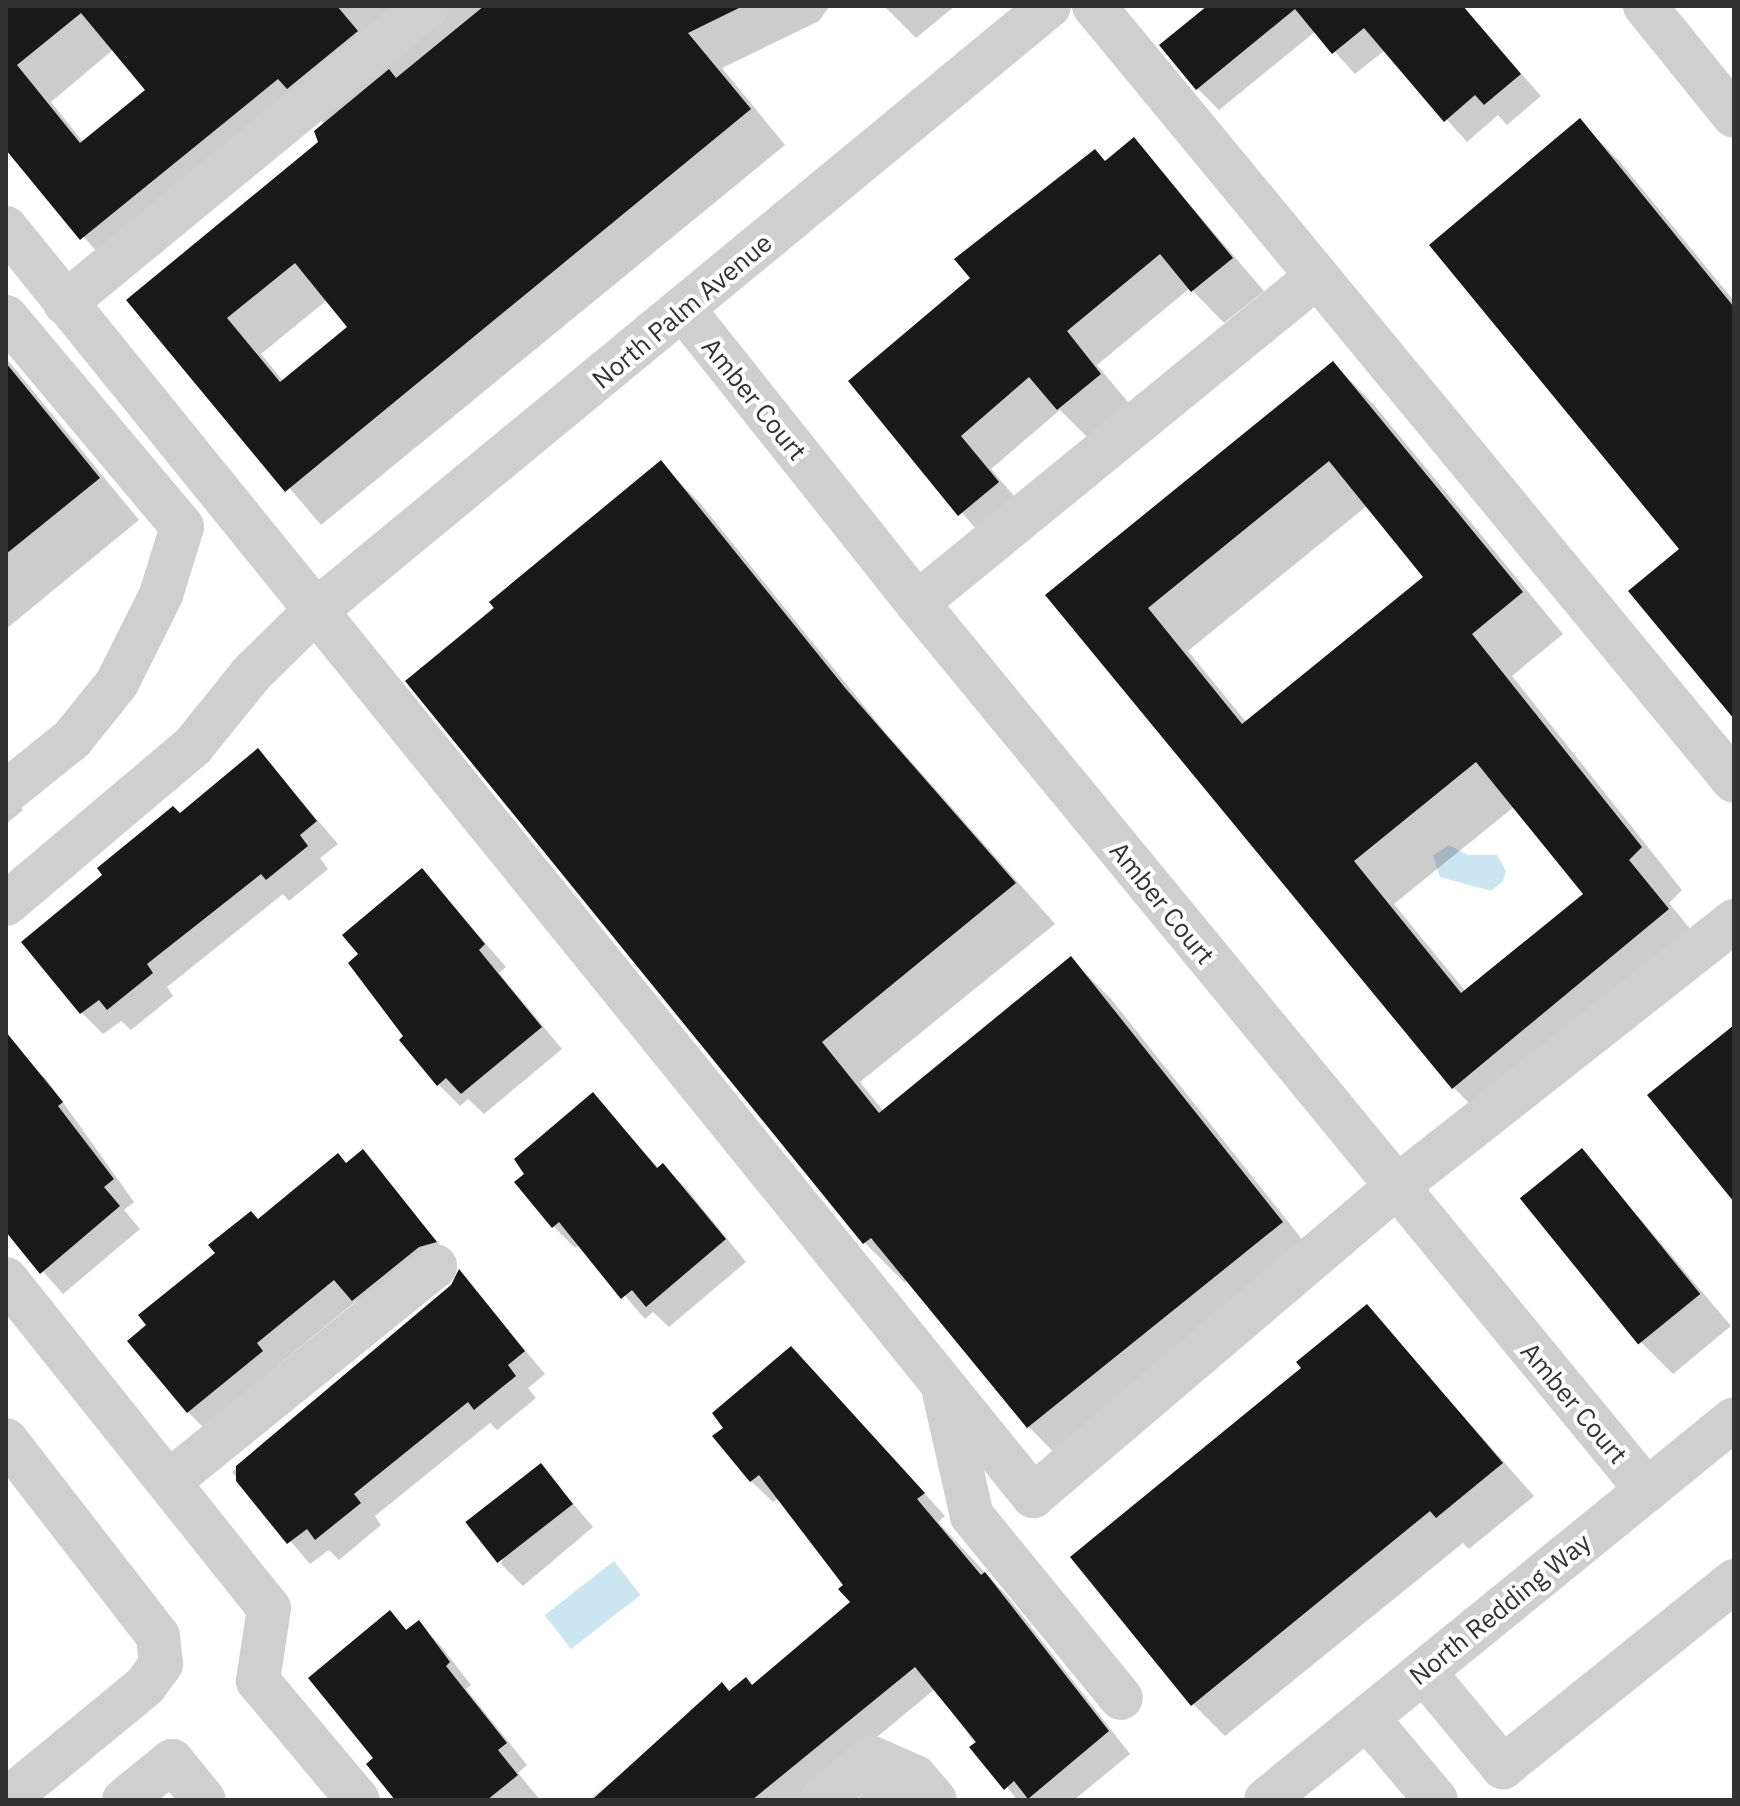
<!DOCTYPE html>
<html>
<head>
<meta charset="utf-8">
<style>
	body { margin:0 }
	#map { position:relative; width:1740px; height:1806px; overflow:hidden; background:#fff; font-family:"IBM Plex Sans",sans-serif }
	div>[style] { position:absolute }
	.water>* { inset:0; background:#cbe5f1; transform-origin:0 0 }
	.shadow>* { inset:0; background:#0003 }
	.building>* { inset:0; background:#191919; transform-origin:0 0 }
	.minor>* { height:44px; margin:-22px; padding:0 22px; transform-origin:22px; border-radius:22px; background:#cfcfcf }
	span { translate:-50% -50%; white-space:nowrap; text-align:center; line-height:1.15; -webkit-text-stroke:8px #fff; paint-order:stroke }
	.street-label { font-size:26px; color:#323232 }
	.frame { position:absolute; inset:0; border:8px solid #323232; pointer-events:none }
</style>
</head>
<body>
<div id="map">
	<div class="water">
		<i style="clip-path:polygon(1449px 845px,1468px 855px,1497px 855px,1506px 871px,1503px 881px,1491px 891px,1440px 877px,1433px 856px)"></i>
		<i style="left:614px;top:1561px;width:43px;height:88px;rotate:52deg"></i>
	</div>
	<div class="shadow">
		<i style="clip-path:polygon(evenodd,6px 6px,830px 6px,819px 21px,722px 68px,785px 145px,321px 525px,129px 300px,321px 142px,325px 125px,314px 113px,116px 274px,6px 147px,6px 6px,114px 49px,148px 90px,83px 142px,51px 102px,114px 49px,6px 6px,327px 300px,350px 327px,284px 382px,261px 354px,327px 300px)"></i>
		<i style="clip-path:polygon(884px 6px,955px 6px,916px 38px)"></i>
		<i style="clip-path:polygon(1210px 6px,1462px 6px,1541px 96px,1507px 125px,1498px 115px,1467px 142px,1385px 50px,1355px 74px,1316px 31px,1219px 110px,1197px 88px)"></i>
		<i style="clip-path:polygon(1580px 121px,1621px 163px,1734px 301px,1734px 716px,1682px 549px)"></i>
		<i style="clip-path:polygon(1134px 140px,1264px 291px,1224px 323px,1190px 288px,1097px 365px,1132px 407px,1091px 441px,1060px 410px,991px 469px,1030px 515px,991px 547px,851px 381px)"></i>
		<i style="clip-path:polygon(6px 358px,139px 520px,6px 629px)"></i>
		<i style="clip-path:polygon(evenodd,1333px 363px,1374px 405px,1563px 634px,1512px 676px,1682px 890px,1669px 903px,1709px 952px,1495px 1129px,1453px 1087px,1048px 596px,1333px 363px,1368px 505px,1426px 577px,1247px 723px,1188px 651px,1368px 505px,1333px 363px,1515px 806px,1586px 894px,1466px 992px,1394px 904px,1515px 806px)"></i>
		<i style="clip-path:polygon(660px 463px,700px 503px,885px 732px,1055px 924px,860px 1082px,884px 1112px,1071px 959px,1111px 999px,1321px 1263px,1068px 1467px,1029px 1427px,908px 1280px,905px 1283px,865px 1243px,408px 681px)"></i>
		<i style="clip-path:polygon(258px 751px,338px 844px,320px 858px,328px 869px,289px 901px,283px 894px,167px 987px,173px 996px,131px 1030px,121px 1021px,103px 1034px,81px 1012px,180px 815px)"></i>
		<i style="clip-path:polygon(6px 790px,23px 810px,6px 824px)"></i>
		<i style="clip-path:polygon(422px 870px,506px 967px,499px 973px,562px 1049px,484px 1114px,468px 1099px,460px 1106px,438px 1084px,361px 955px)"></i>
		<i style="clip-path:polygon(6px 1055px,25px 1059px,47px 1080px,134px 1202px,124px 1210px,140px 1229px,63px 1294px,6px 1229px)"></i>
		<i style="clip-path:polygon(593px 1095px,659px 1169px,663px 1166px,685px 1187px,746px 1262px,669px 1327px,653px 1312px,645px 1319px,580px 1244px,575px 1248px,553px 1226px)"></i>
		<i style="clip-path:polygon(1582px 1150px,1731px 1326px,1673px 1374px,1641px 1342px)"></i>
		<i style="clip-path:polygon(362px 1152px,456px 1264px,355px 1302px,277px 1366px,283px 1373px,210px 1434px,188px 1412px,149px 1326px,218px 1253px)"></i>
		<i style="clip-path:polygon(460px 1273px,545px 1374px,528px 1388px,536px 1398px,497px 1430px,490px 1423px,375px 1516px,381px 1525px,339px 1560px,329px 1550px,310px 1564px,232px 1472px,452px 1287px)"></i>
		<i style="clip-path:polygon(1367px 1307px,1534px 1496px,1469px 1549px,1463px 1543px,1225px 1736px,1193px 1704px,1304px 1368px)"></i>
		<i style="clip-path:polygon(813px 1370px,945px 1516px,938px 1522px,1007px 1596px,1130px 1754px,1074px 1800px,1017px 1800px,935px 1689px,801px 1800px,589px 1800px,693px 1716px,689px 1711px,722px 1685px,730px 1693px,753px 1687px,852px 1603px,846px 1586px,779px 1498px,773px 1502px,751px 1481px)"></i>
		<i style="clip-path:polygon(541px 1466px,593px 1527px,523px 1586px,501px 1564px)"></i>
		<i style="clip-path:polygon(390px 1613px,408px 1631px,418px 1623px,440px 1645px,471px 1685px,466px 1689px,527px 1765px,518px 1773px,540px 1800px,397px 1800px,376px 1758px)"></i>
	</div>
	<div class="building">
		<i style="clip-path:polygon(evenodd,6px 6px,337px 6px,358px 31px,287px 89px,278px 79px,80px 240px,6px 150px,6px 6px,81px 13px,145px 90px,80px 143px,17px 65px,81px 13px)"></i>
		<i style="clip-path:polygon(evenodd,484px 6px,743px 6px,688px 33px,751px 109px,285px 492px,126px 300px,318px 142px,314px 131px,389px 69px,396px 78px,484px 6px,295px 263px,347px 327px,280px 382px,227px 318px,295px 263px)"></i>
		<i style="clip-path:polygon(1207px 6px,1463px 6px,1521px 74px,1484px 105px,1475px 95px,1444px 122px,1364px 28px,1332px 54px,1295px 9px,1196px 90px,1159px 45px)"></i>
		<i style="clip-path:polygon(1580px 118px,1734px 307px,1734px 719px,1628px 591px,1679px 549px,1429px 245px)"></i>
		<i style="clip-path:polygon(1134px 137px,1233px 258px,1191px 292px,1160px 254px,1067px 331px,1101px 374px,1057px 410px,1029px 377px,961px 436px,999px 482px,958px 516px,848px 381px,970px 278px,954px 259px,1095px 149px,1105px 161px)"></i>
		<i style="clip-path:polygon(evenodd,1333px 361px,1523px 592px,1472px 634px,1642px 847px,1629px 860px,1669px 909px,1452px 1089px,1045px 595px,1333px 361px,1329px 461px,1423px 577px,1242px 724px,1148px 608px,1329px 461px,1333px 361px,1476px 762px,1583px 894px,1461px 993px,1354px 861px,1476px 762px)"></i>
		<i style="clip-path:polygon(6px 363px,100px 478px,6px 554px)"></i>
		<i style="clip-path:polygon(661px 460px,846px 689px,1016px 883px,822px 1042px,879px 1113px,1071px 956px,1283px 1222px,1027px 1428px,871px 1238px,863px 1244px,405px 681px,494px 608px,489px 602px)"></i>
		<i style="clip-path:polygon(258px 748px,317px 821px,300px 835px,308px 846px,266px 880px,261px 874px,147px 964px,153px 973px,107px 1010px,99px 1000px,80px 1014px,21px 942px,102px 875px,97px 868px,173px 806px,180px 813px)"></i>
		<i style="clip-path:polygon(422px 868px,485px 944px,479px 950px,542px 1027px,461px 1094px,446px 1078px,437px 1086px,399px 1040px,403px 1036px,348px 963px,358px 954px,342px 935px)"></i>
		<i style="clip-path:polygon(1734px 1025px,1734px 1202px,1647px 1095px)"></i>
		<i style="clip-path:polygon(6px 1032px,63px 1102px,58px 1106px,114px 1179px,104px 1187px,120px 1206px,40px 1274px,6px 1232px)"></i>
		<i style="clip-path:polygon(593px 1092px,657px 1168px,663px 1163px,726px 1239px,646px 1307px,632px 1290px,621px 1299px,559px 1222px,552px 1228px,514px 1182px,524px 1174px,514px 1159px)"></i>
		<i style="left:1582px;top:1148px;width:188px;height:80px;rotate:51deg"></i>
		<i style="clip-path:polygon(363px 1149px,437px 1242px,419px 1247px,352px 1301px,334px 1280px,257px 1343px,263px 1351px,187px 1413px,127px 1341px,146px 1325px,138px 1315px,215px 1253px,208px 1245px,251px 1211px,258px 1219px,338px 1153px,346px 1163px)"></i>
		<i style="clip-path:polygon(459px 1269px,525px 1351px,508px 1365px,516px 1376px,474px 1410px,468px 1402px,354px 1494px,361px 1503px,315px 1540px,307px 1529px,287px 1544px,236px 1481px,236px 1466px,451px 1285px)"></i>
		<i style="clip-path:polygon(1367px 1304px,1503px 1463px,1436px 1518px,1430px 1511px,1191px 1706px,1070px 1557px,1301px 1368px,1296px 1362px)"></i>
		<i style="clip-path:polygon(791px 1346px,925px 1493px,917px 1499px,981px 1575px,985px 1572px,1109px 1731px,1028px 1799px,1014px 1781px,1004px 1790px,969px 1747px,976px 1742px,915px 1667px,752px 1800px,592px 1800px,722px 1682px,729px 1691px,746px 1677px,752px 1685px,850px 1602px,838px 1589px,843px 1585px,759px 1475px,750px 1482px,712px 1436px,723px 1428px,712px 1413px)"></i>
		<i style="left:541px;top:1463px;width:52px;height:96px;rotate:52deg"></i>
		<i style="clip-path:polygon(390px 1610px,406px 1630px,419px 1620px,450px 1662px,446px 1666px,507px 1743px,498px 1750px,518px 1775px,487px 1800px,395px 1800px,366px 1764px,373px 1758px,308px 1678px)"></i>
	</div>
	<div class="minor">
		<i style="left:1094px;top:6px;width:1005px;rotate:50.45deg"></i>
		<i style="left:1645px;top:6px;width:141px;rotate:51deg"></i>
		<i style="left:6px;top:228px;width:1632px;rotate:50.99deg"></i>
		<i style="left:1033px;top:1496px;width:475px;rotate:-40.4deg"></i>
		<i style="left:1395px;top:1188px;width:432px;rotate:-38.2deg"></i>
		<i style="left:65px;top:303px;width:468px;rotate:-39.4deg"></i>
		<i style="left:684px;top:310px;width:374px;rotate:51.5deg"></i>
		<i style="left:917px;top:603px;width:1149px;rotate:50.55deg"></i>
		<i style="left:6px;top:317px;width:274px;rotate:50deg"></i>
		<i style="left:182px;top:527px;width:71px;rotate:107.2deg"></i>
		<i style="left:161px;top:595px;width:98px;rotate:116.6deg"></i>
		<i style="left:117px;top:683px;width:72px;rotate:128.8deg"></i>
		<i style="left:72px;top:739px;width:85px;rotate:141.2deg"></i>
		<i style="left:917px;top:603px;width:514px;rotate:-39.23deg"></i>
		<i style="left:6px;top:904px;width:245px;rotate:-40.2deg"></i>
		<i style="left:193px;top:746px;width:92px;rotate:-51.1deg"></i>
		<i style="left:251px;top:674px;width:87px;rotate:-44.5deg"></i>
		<i style="left:313px;top:613px;width:954px;rotate:-39.51deg"></i>
		<i style="left:6px;top:1279px;width:421px;rotate:51.4deg"></i>
		<i style="left:269px;top:1608px;width:74px;rotate:98.6deg"></i>
		<i style="left:258px;top:1681px;width:155px;rotate:50deg"></i>
		<i style="left:944px;top:1392px;width:127px;rotate:77.3deg"></i>
		<i style="left:972px;top:1516px;width:235px;rotate:50.7deg"></i>
		<i style="left:6px;top:1440px;width:248px;rotate:52.2deg"></i>
		<i style="left:158px;top:1636px;width:28px;rotate:84deg"></i>
		<i style="left:161px;top:1664px;width:27px;rotate:126deg"></i>
		<i style="left:145px;top:1686px;width:180px;rotate:140.6deg"></i>
		<i style="left:171px;top:1480px;width:340px;rotate:-39deg"></i>
		<i style="left:1424px;top:1672px;width:124px;rotate:50.3deg"></i>
		<i style="left:1503px;top:1767px;width:297px;rotate:-38.8deg"></i>
		<i style="left:1367px;top:1718px;width:107px;rotate:49.9deg"></i>
		<i style="left:124px;top:1800px;width:62px;rotate:-39.1deg"></i>
		<i style="left:172px;top:1761px;width:50px;rotate:50.6deg"></i>
		<i style="left:821px;top:1800px;width:66px;rotate:-39.5deg"></i>
		<i style="left:883px;top:1800px;width:43px;rotate:-104.7deg"></i>
		<i style="left:872px;top:1758px;width:47px;rotate:23.8deg"></i>
		<i style="left:915px;top:1777px;width:30px;rotate:49deg"></i>
		<i style="left:1266px;top:1800px;width:603px;rotate:-39.15deg"></i>
	</div>
	<div class="street-label">
		<span style="left:682px;top:311px;rotate:-40deg">North Palm Avenue</span>
		<span style="left:754px;top:399px;rotate:51deg">Amber Court</span>
		<span style="left:1162px;top:903px;rotate:51deg">Amber Court</span>
		<span style="left:1574px;top:1403px;rotate:50deg">Amber Court</span>
		<span style="left:1500px;top:1609px;rotate:-39deg">North Redding Way</span>
	</div>
	<div class="frame"></div>
</div>
</body>
</html>
